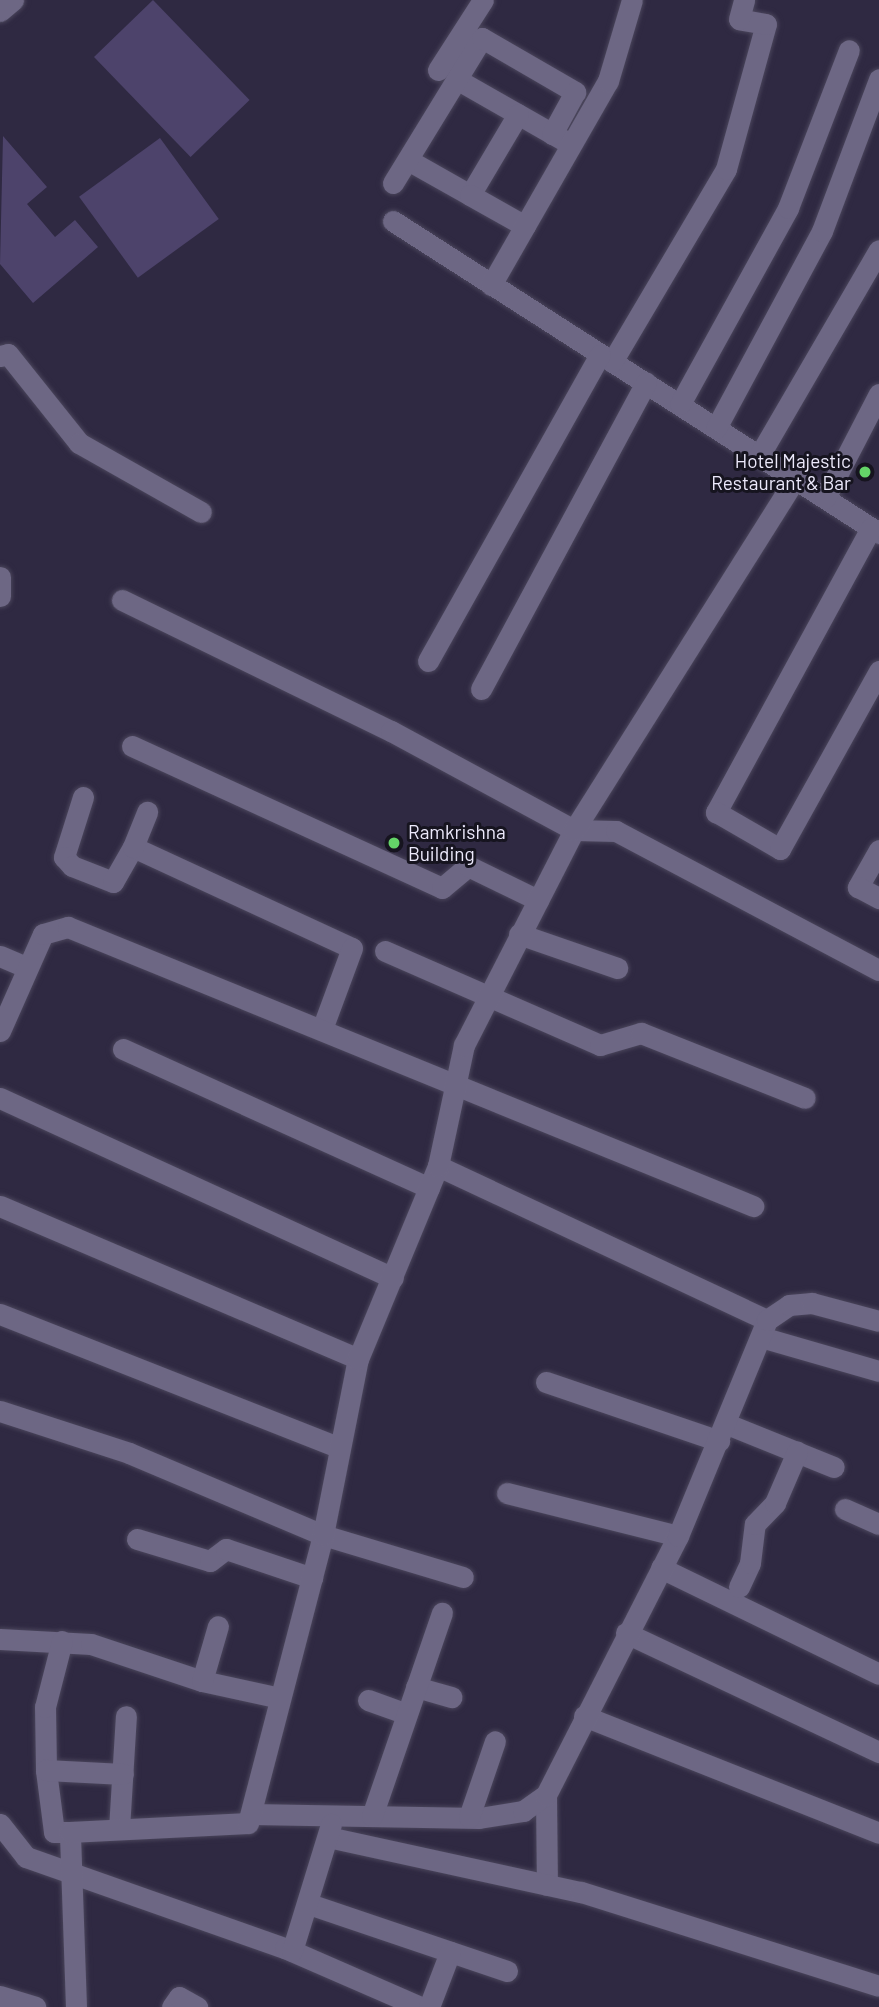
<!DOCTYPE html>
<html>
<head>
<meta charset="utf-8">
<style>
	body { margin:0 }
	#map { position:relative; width:879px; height:2007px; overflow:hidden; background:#2f2942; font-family:Barlow,sans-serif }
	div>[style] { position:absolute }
	.green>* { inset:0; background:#4d436b; transform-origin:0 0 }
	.roads { filter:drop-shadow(0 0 2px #4a455b) drop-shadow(0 0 2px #4a455b) }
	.minor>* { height:21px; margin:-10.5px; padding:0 10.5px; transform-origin:10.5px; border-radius:10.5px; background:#6d6784 }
	.dots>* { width:19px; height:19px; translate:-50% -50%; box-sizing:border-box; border:4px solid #16141f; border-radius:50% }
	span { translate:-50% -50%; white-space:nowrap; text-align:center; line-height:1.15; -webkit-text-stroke:6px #16141f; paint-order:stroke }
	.poi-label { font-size:19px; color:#ece9fb }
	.right { translate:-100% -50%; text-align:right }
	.left { translate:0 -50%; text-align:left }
</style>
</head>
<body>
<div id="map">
	<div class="green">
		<i style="left:153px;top:0;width:139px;height:82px;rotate:46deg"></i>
		<i style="clip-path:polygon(3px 136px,47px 187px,27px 204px,55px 237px,75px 220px,98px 247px,33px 303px,0 264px)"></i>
		<i style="left:160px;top:138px;width:100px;height:100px;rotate:54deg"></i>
	</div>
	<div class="roads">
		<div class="minor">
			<i style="left:0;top:11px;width:17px;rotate:-40deg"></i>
			<i style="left:438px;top:70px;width:83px;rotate:-57.3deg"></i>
			<i style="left:458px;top:80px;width:121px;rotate:29.7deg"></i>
			<i style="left:408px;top:160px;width:71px;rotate:29.4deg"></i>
			<i style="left:470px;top:195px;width:94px;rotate:-59.3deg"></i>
			<i style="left:393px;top:183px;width:170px;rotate:-58.5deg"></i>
			<i style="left:482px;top:38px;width:108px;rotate:30.1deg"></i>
			<i style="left:575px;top:92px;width:48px;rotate:118.7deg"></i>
			<i style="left:470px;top:195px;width:63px;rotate:29.4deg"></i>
			<i style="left:393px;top:221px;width:578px;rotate:32.7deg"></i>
			<i style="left:491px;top:285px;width:235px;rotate:-60.2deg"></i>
			<i style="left:608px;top:81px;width:84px;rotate:-73.5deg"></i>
			<i style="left:0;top:356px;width:8px;rotate:-14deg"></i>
			<i style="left:8px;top:354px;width:114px;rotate:51.4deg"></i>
			<i style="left:79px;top:443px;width:140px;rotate:29.5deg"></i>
			<i style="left:612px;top:362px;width:224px;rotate:-59.4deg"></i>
			<i style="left:726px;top:169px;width:150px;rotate:-74.6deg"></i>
			<i style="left:766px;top:24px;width:27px;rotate:-170deg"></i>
			<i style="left:739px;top:19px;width:20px;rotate:-75deg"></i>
			<i style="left:680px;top:404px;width:224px;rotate:-61.1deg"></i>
			<i style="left:788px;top:208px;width:169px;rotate:-68.9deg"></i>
			<i style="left:716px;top:428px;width:224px;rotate:-61.7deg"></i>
			<i style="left:822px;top:231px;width:162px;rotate:-69.4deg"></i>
			<i style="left:759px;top:456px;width:238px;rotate:-59.8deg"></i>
			<i style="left:825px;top:498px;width:117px;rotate:-62.6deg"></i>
			<i style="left:871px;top:528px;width:324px;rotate:118.6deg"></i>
			<i style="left:716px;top:812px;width:74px;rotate:30deg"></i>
			<i style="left:780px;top:849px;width:204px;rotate:-60.9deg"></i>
			<i style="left:0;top:577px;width:19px;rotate:90deg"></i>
			<i style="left:122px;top:600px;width:299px;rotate:26deg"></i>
			<i style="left:391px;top:731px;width:208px;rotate:28.4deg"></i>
			<i style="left:574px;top:830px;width:42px;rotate:1.4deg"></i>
			<i style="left:616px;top:831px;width:297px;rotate:27.9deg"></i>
			<i style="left:428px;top:661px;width:351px;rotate:-60.7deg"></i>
			<i style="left:481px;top:689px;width:348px;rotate:-61.7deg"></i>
			<i style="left:132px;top:746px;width:341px;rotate:24.6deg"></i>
			<i style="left:442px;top:888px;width:34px;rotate:-40deg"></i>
			<i style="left:468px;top:866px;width:78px;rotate:25.9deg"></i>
			<i style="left:83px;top:797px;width:63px;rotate:107.6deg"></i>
			<i style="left:64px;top:857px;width:12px;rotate:48deg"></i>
			<i style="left:72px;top:866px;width:44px;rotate:21.3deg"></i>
			<i style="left:113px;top:882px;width:40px;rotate:-60.3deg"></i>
			<i style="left:133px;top:847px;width:241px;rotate:24.8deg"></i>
			<i style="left:352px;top:948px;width:86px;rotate:110.3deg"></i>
			<i style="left:133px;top:847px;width:38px;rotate:-68deg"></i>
			<i style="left:879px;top:850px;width:43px;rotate:119.6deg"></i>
			<i style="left:858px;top:887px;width:24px;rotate:28deg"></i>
			<i style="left:519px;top:934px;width:104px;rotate:19.1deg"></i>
			<i style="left:385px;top:951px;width:235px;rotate:23.6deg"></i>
			<i style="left:600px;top:1045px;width:43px;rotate:-16.3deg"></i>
			<i style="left:641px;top:1033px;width:176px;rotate:21.6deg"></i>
			<i style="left:0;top:956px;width:30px;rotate:23deg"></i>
			<i style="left:0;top:1031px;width:106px;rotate:-66.1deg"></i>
			<i style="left:43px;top:934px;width:26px;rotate:-16deg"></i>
			<i style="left:68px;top:927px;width:740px;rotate:22.16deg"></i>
			<i style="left:123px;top:1049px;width:336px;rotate:24.4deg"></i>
			<i style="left:0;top:1098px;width:432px;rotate:24.6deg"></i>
			<i style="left:438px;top:1166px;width:363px;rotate:25.1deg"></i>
			<i style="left:0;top:1206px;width:389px;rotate:23.1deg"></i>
			<i style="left:0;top:1314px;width:363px;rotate:21.5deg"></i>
			<i style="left:761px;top:1337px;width:123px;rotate:16.1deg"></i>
			<i style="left:546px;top:1382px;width:183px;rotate:18.8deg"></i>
			<i style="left:0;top:1411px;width:136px;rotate:18deg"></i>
			<i style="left:129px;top:1453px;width:211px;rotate:22.9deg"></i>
			<i style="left:323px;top:1535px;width:146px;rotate:16.7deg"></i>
			<i style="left:727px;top:1424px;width:115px;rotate:21.9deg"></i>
			<i style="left:507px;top:1493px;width:176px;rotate:14.1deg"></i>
			<i style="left:845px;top:1509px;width:37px;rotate:24deg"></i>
			<i style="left:137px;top:1539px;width:76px;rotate:16.8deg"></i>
			<i style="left:210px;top:1561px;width:20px;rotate:-37deg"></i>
			<i style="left:226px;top:1549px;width:91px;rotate:18.6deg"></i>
			<i style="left:661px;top:1568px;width:242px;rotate:25.9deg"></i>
			<i style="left:739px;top:1587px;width:26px;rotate:-65deg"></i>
			<i style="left:750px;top:1563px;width:39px;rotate:-83deg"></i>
			<i style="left:755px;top:1524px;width:29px;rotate:-46deg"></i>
			<i style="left:775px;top:1503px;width:56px;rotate:-66.7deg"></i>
			<i style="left:626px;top:1633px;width:280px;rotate:25.2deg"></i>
			<i style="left:0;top:1639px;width:91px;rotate:3.1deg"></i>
			<i style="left:91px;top:1644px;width:117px;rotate:18.4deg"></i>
			<i style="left:202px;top:1681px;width:80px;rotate:12.3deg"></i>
			<i style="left:202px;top:1681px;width:57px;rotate:-73.8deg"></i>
			<i style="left:416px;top:1687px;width:37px;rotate:16deg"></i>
			<i style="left:368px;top:1700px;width:41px;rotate:19.7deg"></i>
			<i style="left:584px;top:1716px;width:317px;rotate:21.6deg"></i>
			<i style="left:46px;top:1770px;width:63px;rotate:-90.9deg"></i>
			<i style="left:45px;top:1707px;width:68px;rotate:-75.6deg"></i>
			<i style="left:546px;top:1795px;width:90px;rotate:89.4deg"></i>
			<i style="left:251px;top:1814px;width:228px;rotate:1deg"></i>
			<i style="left:479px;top:1818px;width:45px;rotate:-9deg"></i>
			<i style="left:523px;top:1811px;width:28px;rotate:-35deg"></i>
			<i style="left:546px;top:1795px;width:291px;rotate:-63deg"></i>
			<i style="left:678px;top:1536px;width:234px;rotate:-67.6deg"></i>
			<i style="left:767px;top:1320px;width:27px;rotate:-34deg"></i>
			<i style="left:789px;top:1305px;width:23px;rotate:-5deg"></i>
			<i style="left:812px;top:1303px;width:69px;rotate:15deg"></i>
			<i style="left:372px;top:1816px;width:215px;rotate:-71deg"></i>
			<i style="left:469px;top:1817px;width:80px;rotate:-71.1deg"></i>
			<i style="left:0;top:1824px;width:42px;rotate:51.8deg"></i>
			<i style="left:26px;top:1857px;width:275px;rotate:19.4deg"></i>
			<i style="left:285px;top:1948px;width:148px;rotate:23.5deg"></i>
			<i style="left:119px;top:1829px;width:113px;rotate:-86.5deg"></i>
			<i style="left:70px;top:1832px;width:16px;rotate:180deg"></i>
			<i style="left:54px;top:1832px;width:63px;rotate:-97.4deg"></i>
			<i style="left:46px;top:1770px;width:77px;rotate:3deg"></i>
			<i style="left:328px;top:1837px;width:259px;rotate:12.3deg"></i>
			<i style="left:581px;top:1892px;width:312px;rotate:17.5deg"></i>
			<i style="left:309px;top:1904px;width:209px;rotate:18.7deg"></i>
			<i style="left:292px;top:1951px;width:133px;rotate:-72.9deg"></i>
			<i style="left:0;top:1996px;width:37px;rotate:17deg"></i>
			<i style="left:76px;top:2007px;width:175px;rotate:-92deg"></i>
			<i style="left:70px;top:1832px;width:178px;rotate:-2.9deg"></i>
			<i style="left:248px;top:1823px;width:298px;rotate:-75.4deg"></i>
			<i style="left:323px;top:1535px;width:179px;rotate:-78.8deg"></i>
			<i style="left:358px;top:1359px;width:209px;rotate:-67.5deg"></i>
			<i style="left:438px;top:1166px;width:124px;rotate:-77.9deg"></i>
			<i style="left:464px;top:1045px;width:242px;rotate:-62.9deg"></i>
			<i style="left:574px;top:830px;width:415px;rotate:-57.8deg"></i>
			<i style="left:172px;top:2007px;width:12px;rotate:-55deg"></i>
			<i style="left:179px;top:1997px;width:21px;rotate:29deg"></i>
			<i style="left:429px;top:2007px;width:59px;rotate:-69.1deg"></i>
		</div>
	</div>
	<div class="dots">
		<i style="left:865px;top:472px;background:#64d468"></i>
		<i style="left:394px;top:843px;background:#64d468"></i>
	</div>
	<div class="poi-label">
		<span class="right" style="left:851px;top:472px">Hotel Majestic<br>Restaurant &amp; Bar</span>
		<span class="left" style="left:408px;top:843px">Ramkrishna<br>Building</span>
	</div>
</div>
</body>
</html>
